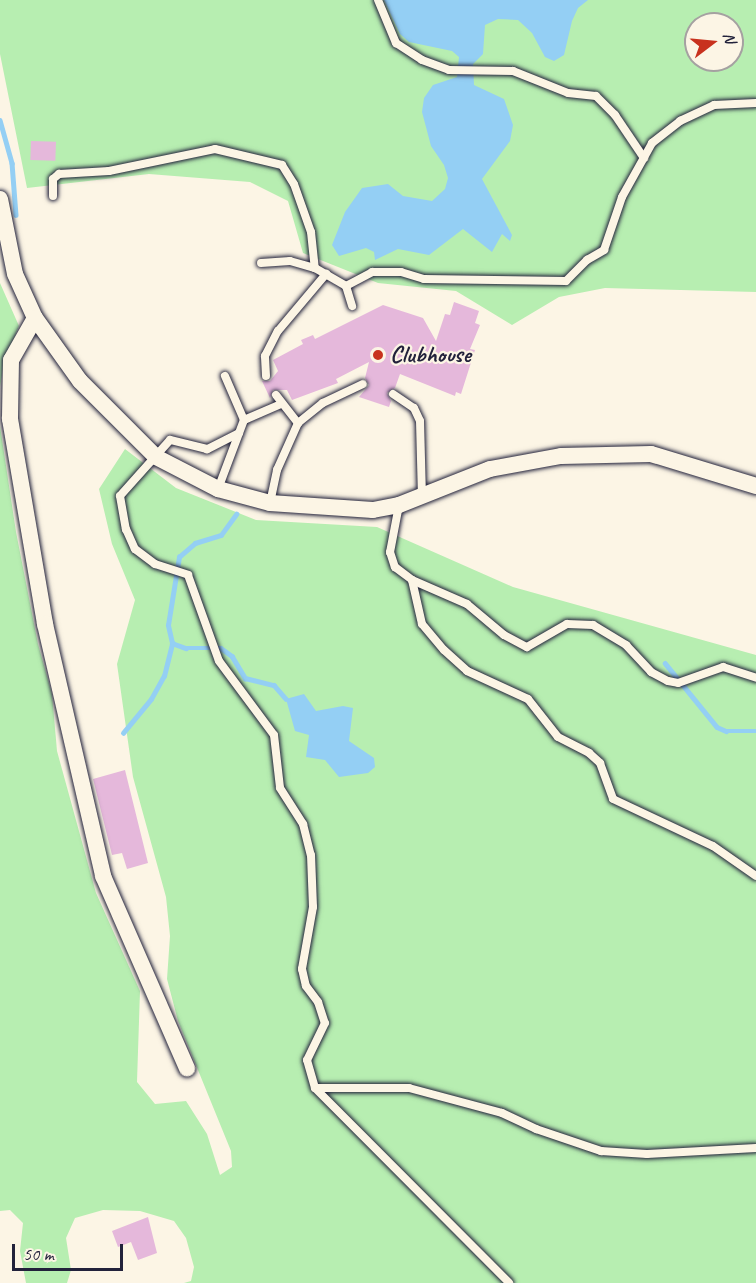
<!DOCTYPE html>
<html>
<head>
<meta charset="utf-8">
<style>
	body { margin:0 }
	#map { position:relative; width:756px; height:1283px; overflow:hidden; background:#fcf5e5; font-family:Caveat,sans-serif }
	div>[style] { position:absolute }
	.green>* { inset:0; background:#b7eeb1 }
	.water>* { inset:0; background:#94cff4 }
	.stream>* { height:4.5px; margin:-2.25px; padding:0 2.25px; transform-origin:2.25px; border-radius:2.25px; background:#94cff4 }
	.building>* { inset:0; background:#e5b8db; transform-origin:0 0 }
	.roads { filter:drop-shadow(0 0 2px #22223b) drop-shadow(0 0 2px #22223b) }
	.lane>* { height:8px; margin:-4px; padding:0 4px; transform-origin:4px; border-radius:4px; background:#fcf5e5 }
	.street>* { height:16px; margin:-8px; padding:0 8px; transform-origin:8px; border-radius:8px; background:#fcf5e5 }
	.dots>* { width:16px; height:16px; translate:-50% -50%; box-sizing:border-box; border:3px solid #fcf5e5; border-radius:50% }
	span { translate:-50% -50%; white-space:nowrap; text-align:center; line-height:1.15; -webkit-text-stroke:4.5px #fcf5e5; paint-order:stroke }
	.poi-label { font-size:24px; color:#22223b; font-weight:700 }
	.left { translate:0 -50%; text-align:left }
	.north { position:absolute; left:684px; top:12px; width:60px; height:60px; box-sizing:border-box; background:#fcf5e5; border:2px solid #a5a1a1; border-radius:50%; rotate:74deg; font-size:16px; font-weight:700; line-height:24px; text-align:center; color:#22223b }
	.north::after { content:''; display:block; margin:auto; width:21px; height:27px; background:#c8321e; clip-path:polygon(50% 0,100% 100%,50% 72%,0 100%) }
	.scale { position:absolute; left:12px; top:1244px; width:111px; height:27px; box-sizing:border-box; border:3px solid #22223b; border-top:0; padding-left:8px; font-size:18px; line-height:21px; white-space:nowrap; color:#22223b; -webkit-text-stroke:4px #fcf5e5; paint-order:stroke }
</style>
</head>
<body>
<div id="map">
	<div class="green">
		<i style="clip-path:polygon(evenodd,0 0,756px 0,756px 292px,605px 288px,559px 297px,512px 325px,456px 291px,378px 283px,303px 253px,288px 201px,250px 182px,149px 174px,27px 188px,0 54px,0 0,696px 24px,732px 24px,732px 60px,696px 60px,696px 24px)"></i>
		<i style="clip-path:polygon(0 283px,19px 326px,4px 363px,0 387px)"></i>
		<i style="clip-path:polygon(0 426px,16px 532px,38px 644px,52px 694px,57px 751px,96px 893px,140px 991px,137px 1082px,155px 1104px,186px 1101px,207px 1134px,220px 1175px,232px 1167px,231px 1151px,178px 1021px,167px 979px,170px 936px,166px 897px,133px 777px,117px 664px,135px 600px,112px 544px,99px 489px,125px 449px,176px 488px,256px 520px,377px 527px,513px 587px,756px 655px,756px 1283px,184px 1283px,191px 1281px,194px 1267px,186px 1238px,174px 1221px,140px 1211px,103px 1210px,75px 1218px,66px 1238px,71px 1270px,67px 1283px,26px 1283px,20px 1251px,23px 1223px,10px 1210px,0 1211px)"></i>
	</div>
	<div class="water">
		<i style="clip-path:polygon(384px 0,588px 0,578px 8px,572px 21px,564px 55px,554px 61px,545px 57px,532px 33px,518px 20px,498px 19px,485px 25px,483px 54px,473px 64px,474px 85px,504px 99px,513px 125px,510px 141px,482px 179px,512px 235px,510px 241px,502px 234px,492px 252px,463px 229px,429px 255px,398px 249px,375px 260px,374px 252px,366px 248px,339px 256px,332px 245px,345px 212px,362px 188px,388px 184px,403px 196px,432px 201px,445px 189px,448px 178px,444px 165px,431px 146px,422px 112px,424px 98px,433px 85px,457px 77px,459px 57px,452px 51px,409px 42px,400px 34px)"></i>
		<i style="clip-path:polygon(304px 694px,316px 711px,343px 706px,353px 708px,349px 741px,374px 758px,375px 767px,368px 773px,339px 777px,325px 760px,306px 757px,309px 735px,295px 731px,286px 699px)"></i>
	</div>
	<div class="stream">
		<i style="left:0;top:120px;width:45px;rotate:74.4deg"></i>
		<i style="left:12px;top:163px;width:52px;rotate:85.6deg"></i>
		<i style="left:172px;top:643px;width:15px;rotate:20deg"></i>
		<i style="left:186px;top:648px;width:35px"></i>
		<i style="left:221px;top:648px;width:14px;rotate:36deg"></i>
		<i style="left:232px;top:656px;width:26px;rotate:59deg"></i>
		<i style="left:245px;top:678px;width:30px;rotate:14deg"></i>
		<i style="left:274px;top:685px;width:18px;rotate:49deg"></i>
		<i style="left:665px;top:663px;width:82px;rotate:50.9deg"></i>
		<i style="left:717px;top:727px;width:10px;rotate:24deg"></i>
		<i style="left:726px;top:731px;width:30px"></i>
		<i style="left:123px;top:733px;width:44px;rotate:-50.5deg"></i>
		<i style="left:151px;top:699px;width:26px;rotate:-61deg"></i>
		<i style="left:164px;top:676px;width:34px;rotate:-76deg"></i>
		<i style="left:172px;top:643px;width:18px;rotate:-103deg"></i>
		<i style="left:168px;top:625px;width:69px;rotate:-80.8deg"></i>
		<i style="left:179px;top:557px;width:21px;rotate:-41deg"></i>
		<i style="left:195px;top:543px;width:27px;rotate:-17deg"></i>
		<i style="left:221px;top:535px;width:26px;rotate:-54deg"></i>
	</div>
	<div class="building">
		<i style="left:31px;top:141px;width:25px;height:19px;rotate:2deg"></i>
		<i style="clip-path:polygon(454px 302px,479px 311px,475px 323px,480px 325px,470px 349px,475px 350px,461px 394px,456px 392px,455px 396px,400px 374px,395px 388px,387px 393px,391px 401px,389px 407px,359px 397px,369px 385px,365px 378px,369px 362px,336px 379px,338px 383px,292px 400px,287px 390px,273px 390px,270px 398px,262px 381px,270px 381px,278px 371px,273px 360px,303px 344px,301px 340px,313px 335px,315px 339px,383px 305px,423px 318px,436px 341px,445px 314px,450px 315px)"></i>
		<i style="clip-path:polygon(125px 770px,148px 863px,127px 869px,122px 853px,112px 855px,93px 779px)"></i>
		<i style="clip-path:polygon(148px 1217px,157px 1253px,138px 1260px,131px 1242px,118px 1247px,112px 1231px)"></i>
	</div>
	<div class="roads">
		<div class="lane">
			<i style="left:378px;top:0;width:47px;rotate:67.3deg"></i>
			<i style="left:396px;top:43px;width:31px;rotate:33deg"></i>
			<i style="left:422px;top:60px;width:29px;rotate:20deg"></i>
			<i style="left:449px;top:70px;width:64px;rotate:0.9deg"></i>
			<i style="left:513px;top:71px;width:59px;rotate:21.8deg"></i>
			<i style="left:568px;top:93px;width:28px;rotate:6deg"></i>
			<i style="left:596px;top:96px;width:27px;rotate:45deg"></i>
			<i style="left:615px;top:115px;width:52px;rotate:56deg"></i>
			<i style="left:53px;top:196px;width:17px;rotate:-90deg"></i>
			<i style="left:53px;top:179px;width:8px;rotate:-40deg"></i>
			<i style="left:59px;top:174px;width:50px;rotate:-3.4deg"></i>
			<i style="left:109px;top:171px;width:108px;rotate:-11.7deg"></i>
			<i style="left:215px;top:149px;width:69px;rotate:13.4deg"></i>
			<i style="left:282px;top:165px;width:22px;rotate:58deg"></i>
			<i style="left:294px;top:184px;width:51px;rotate:70.5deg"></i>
			<i style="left:311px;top:232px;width:36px;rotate:84deg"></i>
			<i style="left:261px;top:263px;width:29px;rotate:-4deg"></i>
			<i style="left:290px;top:261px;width:26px;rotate:16deg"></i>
			<i style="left:315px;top:268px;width:36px;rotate:30deg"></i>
			<i style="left:346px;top:286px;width:21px;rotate:73deg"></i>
			<i style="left:346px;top:286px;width:30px;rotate:-28deg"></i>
			<i style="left:372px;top:272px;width:29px"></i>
			<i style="left:401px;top:272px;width:24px;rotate:17deg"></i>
			<i style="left:424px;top:279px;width:142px;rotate:0.8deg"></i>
			<i style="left:566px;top:281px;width:30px;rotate:-45deg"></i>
			<i style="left:587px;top:260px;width:20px;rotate:-30deg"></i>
			<i style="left:604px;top:250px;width:56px;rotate:-71.2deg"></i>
			<i style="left:622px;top:197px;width:62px;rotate:-60.9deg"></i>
			<i style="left:652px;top:143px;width:36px;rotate:-38deg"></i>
			<i style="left:680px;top:121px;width:38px;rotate:-25deg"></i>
			<i style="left:714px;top:105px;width:42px;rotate:-2.7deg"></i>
			<i style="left:266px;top:376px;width:20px;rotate:-93deg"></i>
			<i style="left:265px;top:356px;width:28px;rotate:-63deg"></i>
			<i style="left:278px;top:331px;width:75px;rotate:-49.9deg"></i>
			<i style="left:393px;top:394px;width:25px;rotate:34deg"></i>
			<i style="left:414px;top:408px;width:14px;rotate:65deg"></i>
			<i style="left:420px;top:421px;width:75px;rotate:88.5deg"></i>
			<i style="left:276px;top:395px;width:36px;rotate:52deg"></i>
			<i style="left:244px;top:420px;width:40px;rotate:-23.4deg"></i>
			<i style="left:239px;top:433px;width:36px;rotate:153deg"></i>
			<i style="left:207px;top:449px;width:38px;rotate:-166deg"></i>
			<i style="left:170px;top:440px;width:75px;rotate:131.8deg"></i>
			<i style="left:120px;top:496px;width:34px;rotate:80deg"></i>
			<i style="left:126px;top:529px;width:22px;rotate:66deg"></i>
			<i style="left:135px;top:549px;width:25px;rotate:37deg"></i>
			<i style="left:155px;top:564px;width:35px;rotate:18deg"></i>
			<i style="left:188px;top:575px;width:91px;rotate:70.2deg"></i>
			<i style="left:219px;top:661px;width:92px;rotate:53.4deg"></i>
			<i style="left:274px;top:735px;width:53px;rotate:83.5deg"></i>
			<i style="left:280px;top:788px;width:43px;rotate:57.4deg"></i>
			<i style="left:303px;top:824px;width:32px;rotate:76deg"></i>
			<i style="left:311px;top:855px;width:52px;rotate:87.8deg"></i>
			<i style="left:313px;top:907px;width:63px;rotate:100.1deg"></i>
			<i style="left:302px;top:969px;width:17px;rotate:77deg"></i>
			<i style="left:306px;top:986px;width:20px;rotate:53deg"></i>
			<i style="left:318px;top:1002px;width:22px;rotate:72deg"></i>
			<i style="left:325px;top:1023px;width:41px;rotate:115.9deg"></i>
			<i style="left:307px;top:1060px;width:29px;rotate:74deg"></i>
			<i style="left:315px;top:1088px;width:275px;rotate:45.1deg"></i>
			<i style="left:218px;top:489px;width:74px;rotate:-69.4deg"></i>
			<i style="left:244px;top:420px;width:48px;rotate:-113.4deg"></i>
			<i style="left:270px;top:503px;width:34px;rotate:-78deg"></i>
			<i style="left:277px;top:470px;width:51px;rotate:-65.9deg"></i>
			<i style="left:298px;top:423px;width:32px;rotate:-39deg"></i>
			<i style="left:323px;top:403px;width:44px;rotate:-25.4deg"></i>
			<i style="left:399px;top:505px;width:48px;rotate:100.8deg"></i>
			<i style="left:390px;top:552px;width:16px;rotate:72deg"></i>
			<i style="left:395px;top:567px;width:21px;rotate:37deg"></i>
			<i style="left:412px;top:580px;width:45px;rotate:77.2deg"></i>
			<i style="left:422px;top:624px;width:34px;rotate:50deg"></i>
			<i style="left:444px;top:650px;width:31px;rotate:42deg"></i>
			<i style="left:467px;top:671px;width:67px;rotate:24.7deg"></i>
			<i style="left:528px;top:699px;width:48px;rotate:51.7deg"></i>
			<i style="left:558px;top:737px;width:35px;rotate:27deg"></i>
			<i style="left:589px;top:753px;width:15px;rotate:42deg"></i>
			<i style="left:600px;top:763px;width:38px;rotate:70deg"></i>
			<i style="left:613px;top:799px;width:110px;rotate:25.2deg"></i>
			<i style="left:713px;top:846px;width:52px;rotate:34.9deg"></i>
			<i style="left:412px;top:580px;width:60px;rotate:23.6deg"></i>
			<i style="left:467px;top:604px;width:48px;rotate:40deg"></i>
			<i style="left:504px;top:635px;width:26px;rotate:28deg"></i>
			<i style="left:527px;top:647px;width:46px;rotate:-29.9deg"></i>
			<i style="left:567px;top:624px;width:26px;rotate:2deg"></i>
			<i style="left:593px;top:625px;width:39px;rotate:31deg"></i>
			<i style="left:626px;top:645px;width:37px;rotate:47deg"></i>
			<i style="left:651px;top:672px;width:19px;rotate:28deg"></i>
			<i style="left:668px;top:681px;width:10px;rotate:11deg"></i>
			<i style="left:678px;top:683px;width:48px;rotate:-19.6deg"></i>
			<i style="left:723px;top:667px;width:35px;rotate:18deg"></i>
			<i style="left:315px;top:1088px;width:94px"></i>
			<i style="left:409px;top:1088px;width:96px;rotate:15deg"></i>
			<i style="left:502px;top:1113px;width:38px;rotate:25deg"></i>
			<i style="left:536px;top:1129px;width:69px;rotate:18.7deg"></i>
			<i style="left:601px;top:1151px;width:46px;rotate:3.7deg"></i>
			<i style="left:647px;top:1154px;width:109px;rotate:-3.2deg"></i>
		</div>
		<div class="street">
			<i style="left:0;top:199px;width:76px;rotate:78.7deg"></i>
			<i style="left:15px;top:274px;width:48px;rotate:65.6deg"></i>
			<i style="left:35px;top:318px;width:77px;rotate:54.5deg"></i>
			<i style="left:80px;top:381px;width:107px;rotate:45deg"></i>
			<i style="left:156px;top:457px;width:70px;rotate:27.3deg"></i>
			<i style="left:218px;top:489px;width:54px;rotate:15.1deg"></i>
			<i style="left:270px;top:503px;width:103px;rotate:3.9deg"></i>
			<i style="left:373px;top:510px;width:26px;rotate:-11deg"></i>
			<i style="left:399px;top:505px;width:98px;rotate:-21.6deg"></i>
			<i style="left:490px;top:469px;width:72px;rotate:-10.4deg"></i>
			<i style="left:561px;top:456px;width:90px;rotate:-1.3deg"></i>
			<i style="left:651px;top:454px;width:110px;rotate:16.9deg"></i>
			<i style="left:35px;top:318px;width:48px;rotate:119.7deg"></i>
			<i style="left:11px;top:360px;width:59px;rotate:91deg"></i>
			<i style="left:10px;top:419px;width:208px;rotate:80.3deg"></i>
			<i style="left:45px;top:624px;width:259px;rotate:77deg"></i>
			<i style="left:103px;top:876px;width:210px;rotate:66.4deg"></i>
		</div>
	</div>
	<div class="dots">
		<i style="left:378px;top:355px;background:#c8321e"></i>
	</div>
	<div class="poi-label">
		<span class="left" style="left:390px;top:355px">Clubhouse</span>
	</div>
	<div class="north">N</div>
	<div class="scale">50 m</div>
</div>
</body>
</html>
